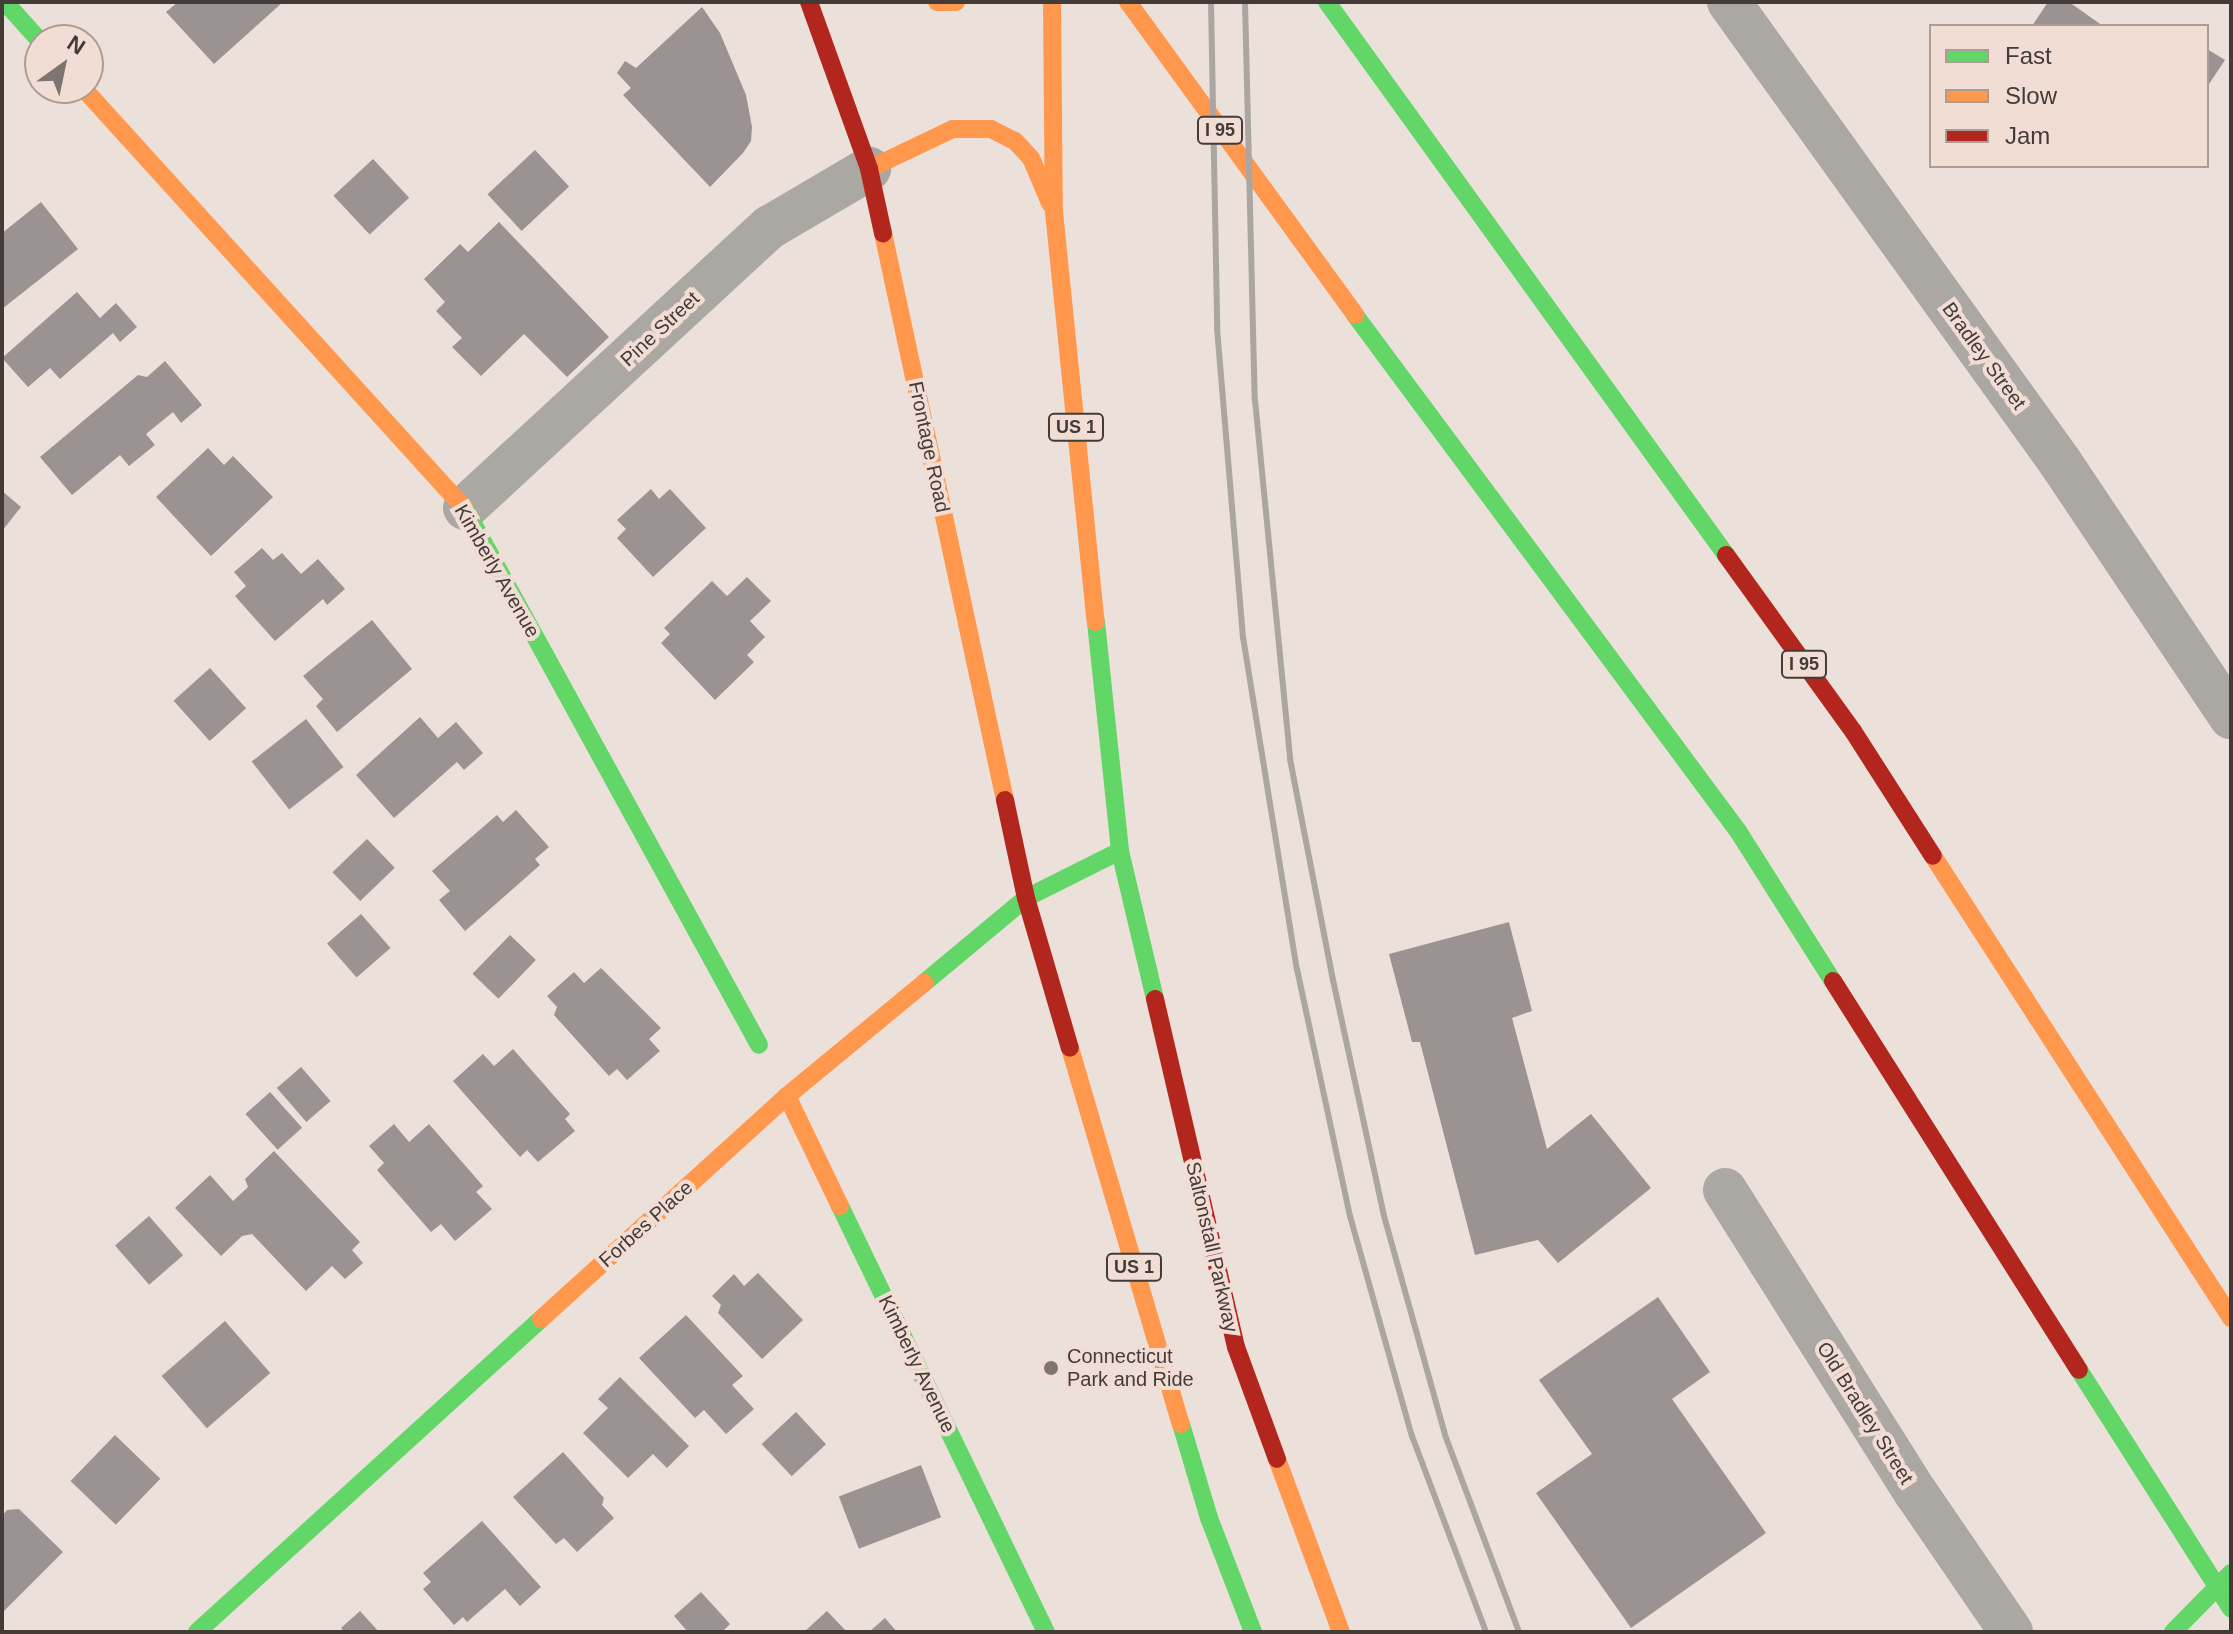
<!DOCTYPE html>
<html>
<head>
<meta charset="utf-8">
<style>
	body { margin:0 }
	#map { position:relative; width:2233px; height:1634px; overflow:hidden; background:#ece0db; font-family:Arial,sans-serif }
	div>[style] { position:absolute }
	.building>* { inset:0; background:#9b9292; transform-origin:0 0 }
	.street>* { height:44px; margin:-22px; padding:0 22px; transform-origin:22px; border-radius:22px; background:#aba7a3 }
	.fast>* { height:18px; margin:-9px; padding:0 9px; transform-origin:9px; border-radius:9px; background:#63d668 }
	.slow>* { height:18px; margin:-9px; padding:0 9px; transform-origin:9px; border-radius:9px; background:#ff974d }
	.jam>* { height:18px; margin:-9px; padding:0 9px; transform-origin:9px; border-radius:9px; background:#b3261e }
	.rail>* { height:6px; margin:-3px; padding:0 3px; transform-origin:3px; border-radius:3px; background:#aca6a2 }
	.dots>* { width:22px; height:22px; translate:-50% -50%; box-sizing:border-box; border:4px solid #f2ddd5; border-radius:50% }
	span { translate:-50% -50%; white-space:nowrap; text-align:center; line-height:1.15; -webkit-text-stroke:8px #f2ddd5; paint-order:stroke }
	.shield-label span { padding:2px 6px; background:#f2ddd5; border:2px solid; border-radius:6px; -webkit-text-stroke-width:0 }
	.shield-label { font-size:18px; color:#433b38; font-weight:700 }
	.street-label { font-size:20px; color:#433b38 }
	.poi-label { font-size:20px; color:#433b38 }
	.left { translate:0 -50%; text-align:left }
	.frame { position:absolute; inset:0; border:4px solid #433b38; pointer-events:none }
	.legend { position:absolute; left:1929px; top:24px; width:280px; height:144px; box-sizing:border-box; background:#f2ddd5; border:2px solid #ac9c96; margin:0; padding:10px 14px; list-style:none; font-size:24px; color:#433b38 }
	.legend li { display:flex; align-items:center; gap:16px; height:40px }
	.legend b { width:40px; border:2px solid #ac9c96 }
	.north { position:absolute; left:24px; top:24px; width:80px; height:80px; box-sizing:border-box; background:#f2ddd5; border:2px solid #ac9c96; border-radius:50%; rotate:33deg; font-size:22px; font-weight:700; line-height:32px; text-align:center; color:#433b38 }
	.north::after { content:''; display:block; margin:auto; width:28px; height:36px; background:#7e7571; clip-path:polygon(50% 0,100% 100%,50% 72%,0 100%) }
</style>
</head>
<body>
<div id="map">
	<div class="building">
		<i style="clip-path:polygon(178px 2px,283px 2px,214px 64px,166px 12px)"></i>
		<i style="clip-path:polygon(2048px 2px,2069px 2px,2103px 26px,2032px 26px)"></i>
		<i style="clip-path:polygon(702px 7px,720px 33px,746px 95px,752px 127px,751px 141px,743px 153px,710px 187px,623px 95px,631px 88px,617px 73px,625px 61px,636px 68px)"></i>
		<i style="clip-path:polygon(2207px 49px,2225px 60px,2207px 87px)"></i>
		<i style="left:535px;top:150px;width:50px;height:65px;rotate:47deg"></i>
		<i style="left:373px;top:159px;width:53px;height:54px;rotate:47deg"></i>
		<i style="clip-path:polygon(41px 202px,78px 249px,2px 309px,2px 233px)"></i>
		<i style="clip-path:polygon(499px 222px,609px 337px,567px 377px,524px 334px,481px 376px,452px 347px,462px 338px,436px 311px,445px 302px,424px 279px,460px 244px,468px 252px)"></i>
		<i style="clip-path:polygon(77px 292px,100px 318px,116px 303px,137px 327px,120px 342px,113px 333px,60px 379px,50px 368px,28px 387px,2px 358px)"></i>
		<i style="clip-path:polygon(165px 361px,202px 405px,181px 423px,173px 412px,146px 434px,155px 445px,129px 466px,120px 455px,72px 495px,40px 457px,138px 375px,147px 377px)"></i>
		<i style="clip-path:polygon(208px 448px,224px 465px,233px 456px,273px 497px,211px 556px,156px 497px)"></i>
		<i style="clip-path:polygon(651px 489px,659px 499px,670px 489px,706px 528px,653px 577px,617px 538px,626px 529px,617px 520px)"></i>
		<i style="clip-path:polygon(2px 491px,21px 507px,2px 531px)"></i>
		<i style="clip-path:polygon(262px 548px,273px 560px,282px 553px,301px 574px,318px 559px,345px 589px,327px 605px,323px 599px,275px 641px,235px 596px,246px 586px,234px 572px)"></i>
		<i style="clip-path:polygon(747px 577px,771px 601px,750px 621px,765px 637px,747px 655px,754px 662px,715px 700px,661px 643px,670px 634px,664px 628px,712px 581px,727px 596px)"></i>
		<i style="clip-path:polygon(372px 620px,412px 669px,337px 732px,316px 706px,323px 699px,303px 676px)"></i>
		<i style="left:210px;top:668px;width:54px;height:49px;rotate:48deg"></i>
		<i style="clip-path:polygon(420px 717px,438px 738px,456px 722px,483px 753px,464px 770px,457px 762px,394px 818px,356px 775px)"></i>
		<i style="left:306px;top:719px;width:61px;height:69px;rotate:52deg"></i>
		<i style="clip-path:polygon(516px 810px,549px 847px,535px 859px,540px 865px,465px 931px,439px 900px,450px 891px,432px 871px,497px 815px,503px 822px)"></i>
		<i style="left:367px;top:839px;width:40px;height:48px;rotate:46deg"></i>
		<i style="left:361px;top:914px;width:45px;height:45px;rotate:49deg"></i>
		<i style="clip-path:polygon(1509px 922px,1532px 1011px,1512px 1018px,1547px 1149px,1591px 1114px,1651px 1188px,1558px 1263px,1538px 1240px,1475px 1255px,1420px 1042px,1412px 1042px,1389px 954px)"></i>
		<i style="left:510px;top:935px;width:36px;height:54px;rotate:44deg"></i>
		<i style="clip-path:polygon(601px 968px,661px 1028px,649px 1039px,660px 1051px,627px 1080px,617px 1069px,609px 1076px,554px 1015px,557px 1007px,547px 996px,574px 972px,584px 983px)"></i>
		<i style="clip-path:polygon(513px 1049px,570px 1114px,565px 1119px,575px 1131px,538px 1162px,527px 1150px,520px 1157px,453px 1081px,483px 1054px,494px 1066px)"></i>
		<i style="left:301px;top:1067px;width:45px;height:32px;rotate:49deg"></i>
		<i style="left:270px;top:1092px;width:48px;height:33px;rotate:48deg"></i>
		<i style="clip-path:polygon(394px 1124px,409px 1142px,429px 1124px,483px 1186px,476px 1192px,492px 1209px,455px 1241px,441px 1224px,431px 1232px,377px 1170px,384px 1163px,369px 1146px)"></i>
		<i style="clip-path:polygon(274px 1151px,360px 1242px,352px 1250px,363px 1263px,345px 1279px,332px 1266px,306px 1291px,252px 1234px,242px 1236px,221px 1256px,175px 1208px,210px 1175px,233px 1201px,248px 1187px,245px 1179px)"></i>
		<i style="left:149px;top:1216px;width:52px;height:45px;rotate:49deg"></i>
		<i style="clip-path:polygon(758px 1273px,803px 1320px,762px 1359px,718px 1313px,721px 1305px,712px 1296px,734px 1274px,744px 1286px)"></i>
		<i style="clip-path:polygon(1658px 1297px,1710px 1372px,1672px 1399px,1766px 1533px,1631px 1628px,1536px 1493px,1592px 1454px,1539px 1380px)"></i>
		<i style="clip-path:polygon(686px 1315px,743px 1376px,732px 1385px,754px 1409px,726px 1434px,704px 1410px,695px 1418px,639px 1358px)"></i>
		<i style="left:225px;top:1321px;width:69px;height:84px;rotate:49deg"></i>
		<i style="clip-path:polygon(620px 1377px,689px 1446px,667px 1468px,653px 1454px,628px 1478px,583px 1433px,608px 1408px,598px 1399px)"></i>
		<i style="left:796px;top:1412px;width:44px;height:47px;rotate:47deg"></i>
		<i style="left:115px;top:1435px;width:63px;height:64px;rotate:44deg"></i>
		<i style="clip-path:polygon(563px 1452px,604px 1498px,602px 1505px,614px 1518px,577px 1552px,564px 1538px,556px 1544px,513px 1497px)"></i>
		<i style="left:921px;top:1465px;width:56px;height:88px;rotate:69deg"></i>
		<i style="clip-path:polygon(19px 1509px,63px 1552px,2px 1613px,2px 1516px,7px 1510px)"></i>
		<i style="clip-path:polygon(482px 1521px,541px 1587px,520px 1606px,505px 1589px,467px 1622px,463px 1617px,454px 1625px,423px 1589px,431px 1582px,423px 1573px)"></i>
		<i style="clip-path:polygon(701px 1592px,730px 1624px,724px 1630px,726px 1632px,688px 1632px,674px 1616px)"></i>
		<i style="clip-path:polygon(360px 1611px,379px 1632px,344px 1632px,341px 1628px)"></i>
		<i style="clip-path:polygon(827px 1611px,847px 1632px,804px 1632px)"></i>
		<i style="clip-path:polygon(885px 1618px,897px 1632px,869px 1632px)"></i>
	</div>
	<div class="street">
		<i style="left:1729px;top:2px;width:567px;rotate:54.26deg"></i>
		<i style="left:2060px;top:462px;width:307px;rotate:56.2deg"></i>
		<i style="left:465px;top:508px;width:415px;rotate:-42.7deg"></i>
		<i style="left:770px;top:227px;width:115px;rotate:-30.4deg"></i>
		<i style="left:1725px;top:1190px;width:358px;rotate:57.8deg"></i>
		<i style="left:1916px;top:1493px;width:168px;rotate:55.6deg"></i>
	</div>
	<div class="fast">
		<i style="left:5px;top:2px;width:52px;rotate:48.1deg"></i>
		<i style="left:1327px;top:2px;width:682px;rotate:54.19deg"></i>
		<i style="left:1355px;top:315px;width:643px;rotate:53.42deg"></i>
		<i style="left:1738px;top:831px;width:178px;rotate:57.7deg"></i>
		<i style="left:465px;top:509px;width:611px;rotate:61.25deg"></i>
		<i style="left:1096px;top:622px;width:230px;rotate:84deg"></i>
		<i style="left:1120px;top:851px;width:152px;rotate:76.7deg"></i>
		<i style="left:924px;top:983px;width:133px;rotate:-39.8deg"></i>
		<i style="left:1026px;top:898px;width:105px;rotate:-26.6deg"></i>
		<i style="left:840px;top:1206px;width:473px;rotate:64.2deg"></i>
		<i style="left:2079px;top:1370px;width:283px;rotate:57.5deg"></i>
		<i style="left:1181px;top:1424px;width:98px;rotate:73.4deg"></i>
		<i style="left:1209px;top:1518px;width:122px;rotate:68.9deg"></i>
		<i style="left:197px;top:1632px;width:465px;rotate:-42.3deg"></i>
		<i style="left:2173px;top:1632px;width:83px;rotate:-45.5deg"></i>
	</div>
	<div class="slow">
		<i style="left:937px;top:2px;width:19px"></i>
		<i style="left:1052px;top:2px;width:210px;rotate:89.5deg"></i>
		<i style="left:1054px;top:212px;width:412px;rotate:84.2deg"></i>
		<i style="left:1128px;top:2px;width:387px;rotate:54deg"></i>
		<i style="left:83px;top:88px;width:568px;rotate:47.78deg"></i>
		<i style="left:869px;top:169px;width:93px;rotate:-25.5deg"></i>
		<i style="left:953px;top:129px;width:38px"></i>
		<i style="left:991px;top:129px;width:27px;rotate:27deg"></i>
		<i style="left:1015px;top:141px;width:23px;rotate:47deg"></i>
		<i style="left:1031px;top:158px;width:49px;rotate:67.1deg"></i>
		<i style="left:883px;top:233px;width:580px;rotate:77.86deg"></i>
		<i style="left:1933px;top:856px;width:550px;rotate:57.18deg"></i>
		<i style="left:1070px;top:1048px;width:392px;rotate:73.6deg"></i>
		<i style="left:840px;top:1206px;width:122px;rotate:-115.7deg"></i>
		<i style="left:787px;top:1096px;width:178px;rotate:-39.5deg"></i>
		<i style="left:541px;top:1319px;width:332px;rotate:-42.2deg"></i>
		<i style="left:1277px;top:1459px;width:184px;rotate:69.7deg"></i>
	</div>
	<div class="jam">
		<i style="left:809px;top:2px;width:177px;rotate:70.2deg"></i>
		<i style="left:869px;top:169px;width:66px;rotate:77.7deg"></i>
		<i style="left:1726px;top:555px;width:217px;rotate:54.2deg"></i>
		<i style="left:1853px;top:731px;width:148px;rotate:57.4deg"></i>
		<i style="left:1005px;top:800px;width:100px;rotate:77.9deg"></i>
		<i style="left:1026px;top:898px;width:156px;rotate:73.7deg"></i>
		<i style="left:1833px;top:981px;width:460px;rotate:57.7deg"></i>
		<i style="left:1155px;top:999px;width:357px;rotate:76.9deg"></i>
		<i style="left:1236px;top:1347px;width:119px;rotate:69.9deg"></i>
	</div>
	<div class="rail">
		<i style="left:1211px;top:2px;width:326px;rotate:88.9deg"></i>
		<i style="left:1217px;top:328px;width:310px;rotate:85.2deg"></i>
		<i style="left:1243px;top:637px;width:336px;rotate:80.8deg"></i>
		<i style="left:1297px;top:969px;width:253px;rotate:77.9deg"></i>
		<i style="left:1350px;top:1216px;width:229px;rotate:74.3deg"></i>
		<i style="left:1412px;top:1436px;width:210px;rotate:69.3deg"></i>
		<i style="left:1245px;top:2px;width:398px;rotate:88.6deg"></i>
		<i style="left:1255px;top:400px;width:361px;rotate:84.4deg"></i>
		<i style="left:1290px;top:759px;width:225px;rotate:79deg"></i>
		<i style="left:1333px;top:980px;width:241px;rotate:77.8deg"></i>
		<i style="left:1384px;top:1216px;width:227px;rotate:74.4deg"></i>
		<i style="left:1445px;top:1435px;width:210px;rotate:69.4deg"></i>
	</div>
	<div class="dots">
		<i style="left:1051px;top:1368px;background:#7e7571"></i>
	</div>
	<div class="shield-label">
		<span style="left:1220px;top:130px">I 95</span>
		<span style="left:1076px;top:427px">US 1</span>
		<span style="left:1804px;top:664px">I 95</span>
		<span style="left:1134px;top:1267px">US 1</span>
	</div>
	<div class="street-label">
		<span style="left:660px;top:329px;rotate:-43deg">Pine Street</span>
		<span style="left:1984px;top:356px;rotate:54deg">Bradley Street</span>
		<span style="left:929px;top:447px;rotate:78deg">Frontage Road</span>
		<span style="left:497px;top:571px;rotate:60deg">Kimberly Avenue</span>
		<span style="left:646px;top:1224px;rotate:-42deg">Forbes Place</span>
		<span style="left:1212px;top:1247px;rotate:77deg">Saltonstall Parkway</span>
		<span style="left:917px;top:1364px;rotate:64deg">Kimberly Avenue</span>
		<span style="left:1865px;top:1413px;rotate:58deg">Old Bradley Street</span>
	</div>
	<div class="poi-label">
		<span class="left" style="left:1067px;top:1368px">Connecticut<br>Park and Ride</span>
	</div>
	<div class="frame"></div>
	<ul class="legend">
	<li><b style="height:10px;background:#63d668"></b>Fast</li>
	<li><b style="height:10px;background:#ff974d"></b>Slow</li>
	<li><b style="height:10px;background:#b3261e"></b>Jam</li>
	</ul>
	<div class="north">N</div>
</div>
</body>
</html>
